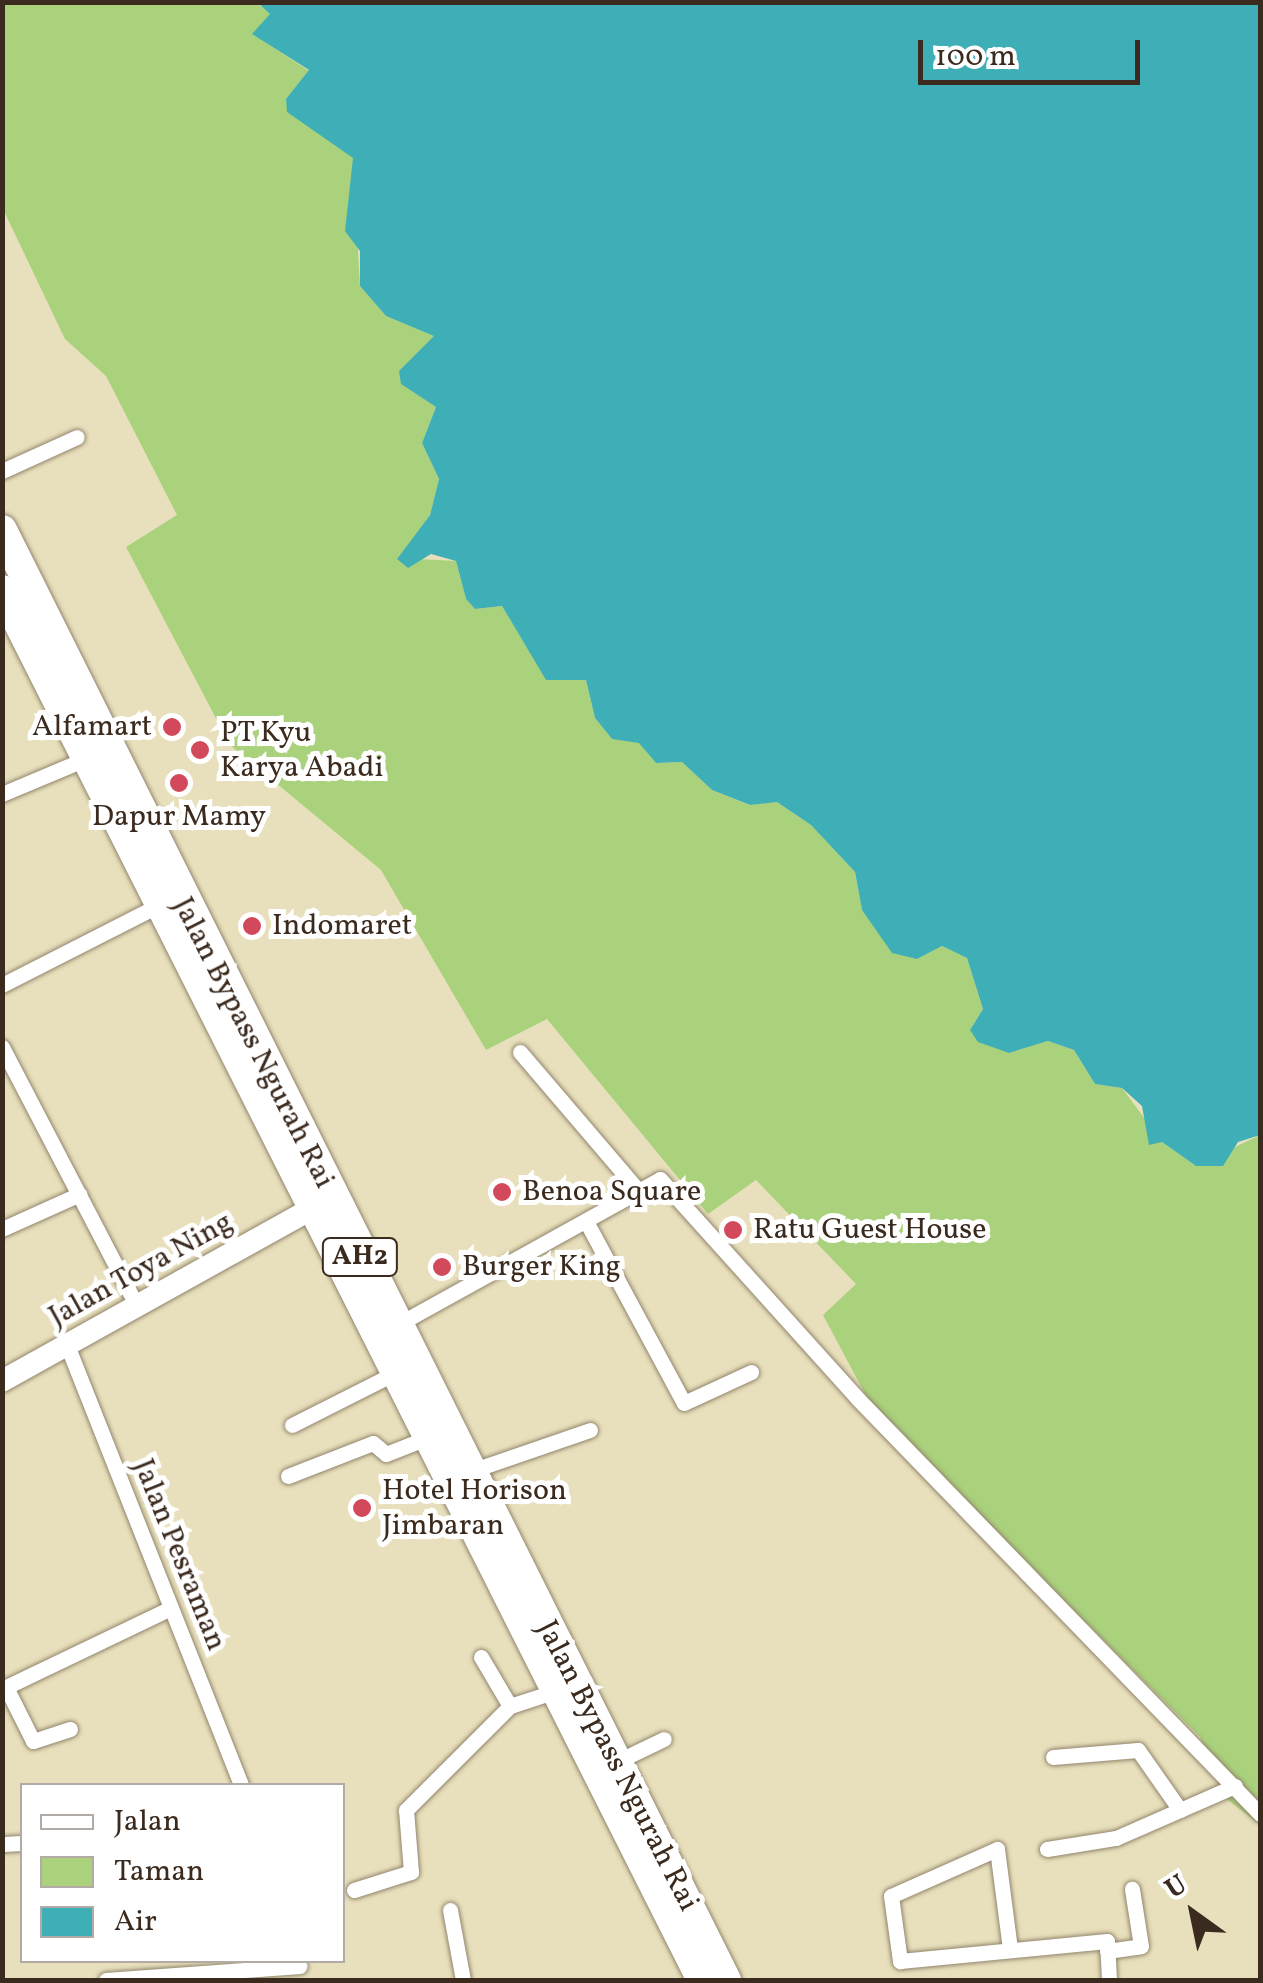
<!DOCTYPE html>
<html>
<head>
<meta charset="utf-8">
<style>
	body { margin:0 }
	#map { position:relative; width:1263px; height:1983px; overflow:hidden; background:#e8e0bc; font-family:Vollkorn,serif }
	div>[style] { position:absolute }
	.green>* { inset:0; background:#aad17c }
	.water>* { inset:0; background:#3eafb6 }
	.roads { filter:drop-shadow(0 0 2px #92856d) drop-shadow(0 0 2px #92856d) }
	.street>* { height:15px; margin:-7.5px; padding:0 7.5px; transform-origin:7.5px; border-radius:7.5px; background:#fff }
	.secondary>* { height:22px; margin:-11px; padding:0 11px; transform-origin:11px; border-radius:11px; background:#fff }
	.highway>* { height:30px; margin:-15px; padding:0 15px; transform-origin:15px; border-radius:15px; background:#fff }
	.dots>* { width:28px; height:28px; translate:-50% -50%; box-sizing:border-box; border:5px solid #fff; border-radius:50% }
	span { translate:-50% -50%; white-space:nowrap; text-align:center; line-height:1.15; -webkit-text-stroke:10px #fff; paint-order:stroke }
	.shield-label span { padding:2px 8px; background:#fff; border:2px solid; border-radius:8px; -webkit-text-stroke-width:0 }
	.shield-label { font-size:28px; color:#3b2a1e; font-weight:700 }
	.poi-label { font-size:30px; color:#3b2a1e }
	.right { translate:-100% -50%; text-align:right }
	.left { translate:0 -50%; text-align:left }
	.street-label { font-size:30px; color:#3b2a1e }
	.frame { position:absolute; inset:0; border:5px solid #3b2a1e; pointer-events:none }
	.legend { position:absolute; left:20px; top:1783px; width:325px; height:180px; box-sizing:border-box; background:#fff; border:2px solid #b1aaa5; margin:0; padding:12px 18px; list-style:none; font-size:30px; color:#3b2a1e }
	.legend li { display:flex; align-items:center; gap:20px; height:50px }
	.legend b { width:50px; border:2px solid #b1aaa5 }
	.north { position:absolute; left:1143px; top:1863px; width:100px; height:100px; -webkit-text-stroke:8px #fff; paint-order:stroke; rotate:327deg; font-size:28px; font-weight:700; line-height:40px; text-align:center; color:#3b2a1e }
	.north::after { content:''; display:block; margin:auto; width:35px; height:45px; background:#3b2a1e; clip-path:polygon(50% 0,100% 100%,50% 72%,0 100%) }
	.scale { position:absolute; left:918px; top:40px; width:222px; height:45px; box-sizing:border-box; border:5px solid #3b2a1e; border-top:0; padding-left:12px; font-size:30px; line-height:35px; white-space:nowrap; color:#3b2a1e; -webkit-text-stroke:8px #fff; paint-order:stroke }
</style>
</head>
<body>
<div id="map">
	<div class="green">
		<i style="clip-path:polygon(3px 3px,257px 3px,271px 14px,253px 34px,309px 71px,286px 99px,353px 158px,360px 286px,386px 316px,435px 336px,402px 384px,436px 407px,422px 443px,439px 479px,430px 515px,398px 558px,456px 561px,466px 599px,475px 609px,502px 606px,546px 679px,586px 680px,595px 718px,612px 739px,639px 742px,656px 763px,682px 762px,712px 790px,749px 805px,777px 802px,811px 825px,855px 872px,862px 910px,917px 959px,942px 946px,967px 958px,983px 1009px,970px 1030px,1009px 1053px,1048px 1041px,1074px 1050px,1095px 1084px,1122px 1088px,1162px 1142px,1196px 1166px,1260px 1135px,1260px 1825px,1224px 1797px,1200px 1737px,873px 1409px,823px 1315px,856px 1284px,756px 1180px,708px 1214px,547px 1019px,486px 1050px,381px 870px,230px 745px,126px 547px,177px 515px,106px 376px,65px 339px,3px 209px)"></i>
	</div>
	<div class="water">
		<i style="clip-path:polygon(257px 2px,1260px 3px,1260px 1135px,1238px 1142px,1223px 1166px,1196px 1166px,1162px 1142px,1149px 1145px,1142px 1106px,1122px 1088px,1095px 1084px,1074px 1050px,1048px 1041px,1009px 1053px,978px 1042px,970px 1030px,983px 1009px,967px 958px,942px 946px,917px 959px,892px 953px,862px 910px,855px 872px,811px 825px,777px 802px,750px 805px,712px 790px,682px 762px,656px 763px,639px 743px,612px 739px,595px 718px,586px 680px,546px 680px,502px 606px,475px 609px,466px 599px,456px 561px,431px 554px,408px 568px,397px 559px,430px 515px,439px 479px,422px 443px,436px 407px,401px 384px,399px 371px,434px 336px,386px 316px,360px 286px,360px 251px,345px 231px,353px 158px,287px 112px,286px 99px,309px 70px,252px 34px,270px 14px)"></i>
	</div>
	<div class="roads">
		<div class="street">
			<i style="left:2px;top:471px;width:82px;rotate:-24.4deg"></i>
			<i style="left:2px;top:794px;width:88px;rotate:-22.8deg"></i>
			<i style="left:2px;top:985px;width:172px;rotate:-27deg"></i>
			<i style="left:2px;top:1047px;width:292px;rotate:62.5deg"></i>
			<i style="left:520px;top:1052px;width:179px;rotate:49.5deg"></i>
			<i style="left:587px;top:1223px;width:204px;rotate:61.7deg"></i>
			<i style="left:684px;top:1403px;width:74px;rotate:-24.8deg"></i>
			<i style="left:2px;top:1229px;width:85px;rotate:-24.2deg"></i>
			<i style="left:395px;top:1326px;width:303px;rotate:-29deg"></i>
			<i style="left:660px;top:1179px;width:296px;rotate:48deg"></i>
			<i style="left:858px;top:1399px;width:578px;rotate:45.91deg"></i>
			<i style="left:67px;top:1345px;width:474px;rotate:68.4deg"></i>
			<i style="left:292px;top:1425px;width:111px;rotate:-26.8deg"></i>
			<i style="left:468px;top:1472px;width:129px;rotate:-19deg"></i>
			<i style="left:288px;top:1476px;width:91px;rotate:-21.2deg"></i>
			<i style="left:373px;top:1443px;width:17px;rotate:40deg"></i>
			<i style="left:386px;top:1454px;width:41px;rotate:-21.5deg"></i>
			<i style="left:481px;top:1657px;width:57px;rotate:59.4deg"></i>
			<i style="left:510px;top:1706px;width:48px;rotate:-18.1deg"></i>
			<i style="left:70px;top:1729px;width:39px;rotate:162deg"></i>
			<i style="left:33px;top:1741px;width:60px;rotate:-116.6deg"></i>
			<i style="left:6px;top:1687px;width:181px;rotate:-25.6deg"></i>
			<i style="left:1053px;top:1757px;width:85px;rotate:-4.7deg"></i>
			<i style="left:1138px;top:1750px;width:73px;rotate:55deg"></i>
			<i style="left:1180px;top:1810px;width:60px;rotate:-23.6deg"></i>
			<i style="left:616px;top:1762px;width:53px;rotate:-25.6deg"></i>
			<i style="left:3px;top:1844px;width:19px;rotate:-3deg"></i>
			<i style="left:1047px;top:1849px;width:70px;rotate:-9.1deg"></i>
			<i style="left:1116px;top:1838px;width:70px;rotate:-23.6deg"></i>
			<i style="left:354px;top:1890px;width:60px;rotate:-17.5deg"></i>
			<i style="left:411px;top:1872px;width:62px;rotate:-94.6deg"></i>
			<i style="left:406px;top:1810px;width:147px;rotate:-45deg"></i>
			<i style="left:450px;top:1910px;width:71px;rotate:79.5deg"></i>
			<i style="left:1010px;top:1949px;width:101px;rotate:-97.4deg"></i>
			<i style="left:997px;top:1849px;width:116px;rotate:156.1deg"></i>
			<i style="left:891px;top:1896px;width:66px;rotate:82.1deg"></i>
			<i style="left:900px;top:1961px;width:208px;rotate:-5.5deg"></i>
			<i style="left:1107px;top:1941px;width:39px;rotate:87deg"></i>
			<i style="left:1107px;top:1951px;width:34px;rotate:-8deg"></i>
			<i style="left:1141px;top:1946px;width:58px;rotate:-99deg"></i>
			<i style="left:106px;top:1980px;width:194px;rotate:-4.1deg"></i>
		</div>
		<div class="secondary">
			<i style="left:2px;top:1381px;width:350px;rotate:-29.1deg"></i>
		</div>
		<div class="highway">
			<i style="left:2px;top:530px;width:1621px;rotate:63.47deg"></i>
			<i style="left:2px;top:590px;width:1556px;rotate:63.27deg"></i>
		</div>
	</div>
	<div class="dots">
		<i style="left:172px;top:727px;background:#d1495b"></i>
		<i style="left:200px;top:750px;background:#d1495b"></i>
		<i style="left:179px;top:783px;background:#d1495b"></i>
		<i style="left:252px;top:926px;background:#d1495b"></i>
		<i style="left:502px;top:1192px;background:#d1495b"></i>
		<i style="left:733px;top:1230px;background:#d1495b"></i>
		<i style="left:442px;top:1267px;background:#d1495b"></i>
		<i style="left:362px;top:1508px;background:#d1495b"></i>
	</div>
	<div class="shield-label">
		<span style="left:360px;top:1257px">AH2</span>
	</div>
	<div class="poi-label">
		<span class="right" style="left:152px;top:727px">Alfamart</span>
		<span class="left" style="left:220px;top:750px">PT Kyu<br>Karya Abadi</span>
		<span style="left:179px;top:817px">Dapur Mamy</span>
		<span class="left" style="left:272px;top:926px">Indomaret</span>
		<span class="left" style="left:522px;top:1192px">Benoa Square</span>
		<span class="left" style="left:753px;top:1230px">Ratu Guest House</span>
		<span class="left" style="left:462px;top:1267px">Burger King</span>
		<span class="left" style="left:382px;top:1508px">Hotel Horison<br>Jimbaran</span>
	</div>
	<div class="street-label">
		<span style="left:253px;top:1043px;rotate:63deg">Jalan Bypass Ngurah Rai</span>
		<span style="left:141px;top:1270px;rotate:-29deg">Jalan Toya Ning</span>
		<span style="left:179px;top:1555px;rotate:68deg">Jalan Pesraman</span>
		<span style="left:617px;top:1766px;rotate:63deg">Jalan Bypass Ngurah Rai</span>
	</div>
	<div class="frame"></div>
	<ul class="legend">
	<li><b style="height:12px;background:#fff"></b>Jalan</li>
	<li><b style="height:28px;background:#aad17c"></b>Taman</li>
	<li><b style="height:28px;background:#3eafb6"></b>Air</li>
	</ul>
	<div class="north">U</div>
	<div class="scale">100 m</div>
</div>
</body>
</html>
